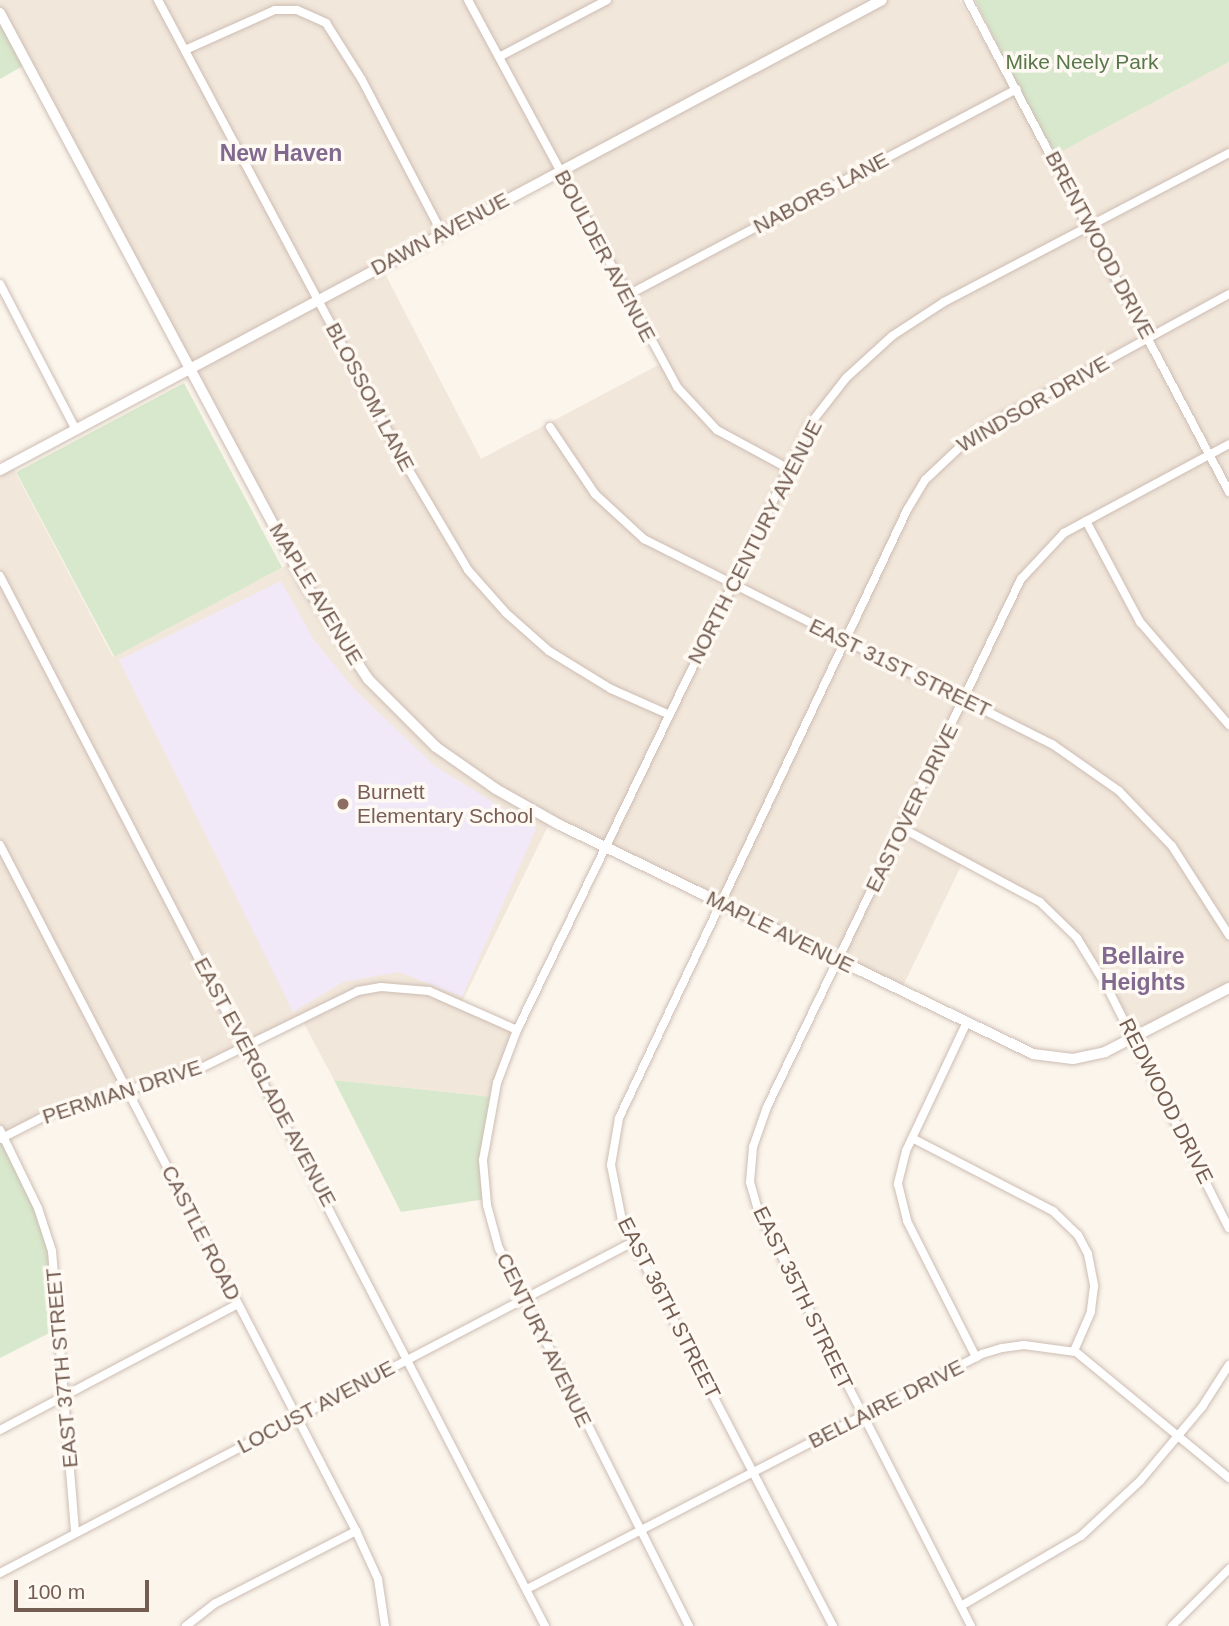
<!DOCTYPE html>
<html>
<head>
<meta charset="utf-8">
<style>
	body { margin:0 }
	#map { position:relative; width:1229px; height:1626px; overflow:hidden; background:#fbf5ec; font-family:Helvetica,sans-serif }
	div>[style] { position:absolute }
	.residential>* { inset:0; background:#f2e7db }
	.education>* { inset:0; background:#f2e9f8 }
	.green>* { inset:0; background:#d8e8cc; transform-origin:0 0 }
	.roads { filter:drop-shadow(0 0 2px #cdbdb3) drop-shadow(0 0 2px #cdbdb3) }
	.minor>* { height:8px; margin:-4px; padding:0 4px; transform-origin:4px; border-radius:4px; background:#fff }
	.tertiary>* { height:10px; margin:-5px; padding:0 5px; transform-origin:5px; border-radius:5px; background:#fff }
	.dots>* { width:19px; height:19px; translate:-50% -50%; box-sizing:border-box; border:4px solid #fef9f3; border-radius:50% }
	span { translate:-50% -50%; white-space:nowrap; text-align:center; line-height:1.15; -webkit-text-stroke:7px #fef9f3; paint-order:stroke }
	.park-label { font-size:21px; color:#59784a }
	.street-label { font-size:21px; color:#745d51 }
	.education-label { font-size:21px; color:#785e54 }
	.left { translate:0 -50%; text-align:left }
	.neighbourhood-label { font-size:23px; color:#82698f; font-weight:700 }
	.scale { position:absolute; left:14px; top:1580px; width:135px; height:32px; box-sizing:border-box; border:4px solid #745d51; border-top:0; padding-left:9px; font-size:21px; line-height:24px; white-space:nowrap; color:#745d51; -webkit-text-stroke:5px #fef9f3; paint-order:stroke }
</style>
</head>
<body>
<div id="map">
	<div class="residential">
		<i style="clip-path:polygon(evenodd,0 0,959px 0,1053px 156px,1229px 62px,1229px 984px,1134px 1039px,1107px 987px,1059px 918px,964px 860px,902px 988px,549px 824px,461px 1004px,517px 1030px,492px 1097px,334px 1080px,300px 1016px,201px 1067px,51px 1113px,0 1140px,0 470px,11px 464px,113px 657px,293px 562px,0 11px,0 0,559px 171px,662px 363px,481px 459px,381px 266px,559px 171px)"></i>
	</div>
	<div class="education">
		<i style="clip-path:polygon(281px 581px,314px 640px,353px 688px,435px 766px,536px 829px,462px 997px,399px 972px,343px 982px,293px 1012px,119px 660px)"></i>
	</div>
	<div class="green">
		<i style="clip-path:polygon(975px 0,1229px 0,1229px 62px,1053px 156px)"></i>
		<i style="clip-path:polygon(0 11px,28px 63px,0 79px)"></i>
		<i style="left:184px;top:383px;width:209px;height:190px;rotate:62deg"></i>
		<i style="clip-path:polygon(334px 1080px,492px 1097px,486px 1199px,401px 1212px)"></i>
		<i style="clip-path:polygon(4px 1138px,38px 1208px,52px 1251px,61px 1327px,0 1358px,0 1140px)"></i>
	</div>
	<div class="roads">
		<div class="minor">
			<i style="left:158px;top:0;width:527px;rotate:61.93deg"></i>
			<i style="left:406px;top:465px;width:122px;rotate:59.4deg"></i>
			<i style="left:468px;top:570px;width:57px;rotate:48.5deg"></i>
			<i style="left:506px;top:613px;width:57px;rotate:41.5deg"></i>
			<i style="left:549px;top:651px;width:73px;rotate:31.5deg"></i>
			<i style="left:611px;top:689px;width:64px;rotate:23.8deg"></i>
			<i style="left:468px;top:0;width:440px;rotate:61.6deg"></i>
			<i style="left:677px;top:387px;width:59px;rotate:47.1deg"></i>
			<i style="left:717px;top:430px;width:82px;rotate:28.4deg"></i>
			<i style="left:968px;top:0;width:557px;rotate:62.05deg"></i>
			<i style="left:185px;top:50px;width:98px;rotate:-24deg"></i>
			<i style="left:275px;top:10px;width:22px"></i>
			<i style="left:297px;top:10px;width:32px;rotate:24deg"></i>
			<i style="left:326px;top:23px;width:67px;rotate:57.7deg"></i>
			<i style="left:362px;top:80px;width:173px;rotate:62.4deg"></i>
			<i style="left:499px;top:57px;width:122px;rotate:-27.8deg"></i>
			<i style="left:0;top:284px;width:165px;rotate:62.5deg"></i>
			<i style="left:626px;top:296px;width:442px;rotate:-27.9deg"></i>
			<i style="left:550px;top:427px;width:81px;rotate:56.1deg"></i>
			<i style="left:595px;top:494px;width:67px;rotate:42.6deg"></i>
			<i style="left:644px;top:539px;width:457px;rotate:26.7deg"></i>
			<i style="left:1052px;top:744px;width:82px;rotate:35deg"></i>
			<i style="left:1119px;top:791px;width:76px;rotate:46.1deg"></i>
			<i style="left:1172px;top:846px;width:106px;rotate:57.4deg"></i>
			<i style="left:1086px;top:521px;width:115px;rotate:61.9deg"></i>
			<i style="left:1140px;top:622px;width:136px;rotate:49.2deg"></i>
			<i style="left:0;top:576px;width:1183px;rotate:62.57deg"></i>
			<i style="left:902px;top:828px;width:157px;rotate:28.2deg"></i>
			<i style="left:1040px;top:902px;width:52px;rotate:44.2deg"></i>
			<i style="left:1077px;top:938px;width:57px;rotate:58.5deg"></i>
			<i style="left:1107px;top:987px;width:270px;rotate:63.2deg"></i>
			<i style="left:0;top:845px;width:773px;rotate:62.57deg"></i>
			<i style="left:356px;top:1531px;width:53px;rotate:65.4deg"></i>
			<i style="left:378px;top:1579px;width:48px;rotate:81.5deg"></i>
			<i style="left:966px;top:1024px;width:140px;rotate:115.3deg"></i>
			<i style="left:906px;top:1151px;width:34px;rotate:104deg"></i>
			<i style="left:898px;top:1184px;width:38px;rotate:76deg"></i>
			<i style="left:907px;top:1221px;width:153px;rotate:63.1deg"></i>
			<i style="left:0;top:1130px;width:87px;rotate:64deg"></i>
			<i style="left:38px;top:1208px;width:45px;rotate:72deg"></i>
			<i style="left:52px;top:1251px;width:282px;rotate:85.3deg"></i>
			<i style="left:912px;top:1138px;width:159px;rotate:27.4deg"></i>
			<i style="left:1053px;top:1211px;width:35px;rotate:44deg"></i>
			<i style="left:1078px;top:1235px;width:21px;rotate:62deg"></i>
			<i style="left:1088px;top:1254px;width:33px;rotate:79deg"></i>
			<i style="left:1094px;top:1286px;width:26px;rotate:97deg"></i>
			<i style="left:1091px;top:1312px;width:43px;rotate:113.6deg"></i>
			<i style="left:0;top:1139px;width:57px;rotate:-27deg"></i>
			<i style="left:51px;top:1113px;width:157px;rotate:-16.7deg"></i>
			<i style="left:201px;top:1068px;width:175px;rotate:-26.1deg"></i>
			<i style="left:358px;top:991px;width:23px;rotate:-10deg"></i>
			<i style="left:381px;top:987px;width:48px;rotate:4.8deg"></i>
			<i style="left:429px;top:991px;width:96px;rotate:23.9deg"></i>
			<i style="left:0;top:1430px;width:269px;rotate:-27.9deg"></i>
			<i style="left:0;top:1573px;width:714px;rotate:-27.61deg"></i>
			<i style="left:529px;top:1588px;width:510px;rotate:-27.32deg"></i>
			<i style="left:982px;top:1354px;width:21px;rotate:-17deg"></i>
			<i style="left:1002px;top:1348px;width:22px;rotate:-8deg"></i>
			<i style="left:1024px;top:1345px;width:52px;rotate:7.7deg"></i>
			<i style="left:1076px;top:1352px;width:198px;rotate:39.5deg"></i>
			<i style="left:961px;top:1606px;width:139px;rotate:-30.3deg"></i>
			<i style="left:1081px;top:1536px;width:81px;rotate:-43deg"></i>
			<i style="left:1140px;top:1481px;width:97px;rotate:-50deg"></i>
			<i style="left:1202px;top:1407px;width:50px;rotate:-57.3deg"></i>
			<i style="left:186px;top:1626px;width:36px;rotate:-38deg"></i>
			<i style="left:214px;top:1604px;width:160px;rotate:-27.2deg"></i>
			<i style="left:689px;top:1626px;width:422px;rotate:-116.7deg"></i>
			<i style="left:499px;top:1249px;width:46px;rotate:-105.3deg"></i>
			<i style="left:487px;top:1205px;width:45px;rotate:-95.1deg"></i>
			<i style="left:483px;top:1160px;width:78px;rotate:-79.7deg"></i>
			<i style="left:497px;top:1083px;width:57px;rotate:-69.3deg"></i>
			<i style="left:517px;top:1030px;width:674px;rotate:-64.16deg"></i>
			<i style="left:811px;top:423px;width:57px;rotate:-52.1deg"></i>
			<i style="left:846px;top:378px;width:62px;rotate:-42.4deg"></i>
			<i style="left:892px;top:336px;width:62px;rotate:-33.2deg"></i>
			<i style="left:944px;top:302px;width:322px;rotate:-27.6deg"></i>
			<i style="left:833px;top:1626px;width:458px;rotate:-117.5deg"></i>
			<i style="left:622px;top:1220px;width:56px;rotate:-101.3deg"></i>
			<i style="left:611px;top:1165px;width:48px;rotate:-80.3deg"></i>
			<i style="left:619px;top:1118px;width:673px;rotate:-64.65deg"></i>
			<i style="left:907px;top:510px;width:35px;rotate:-59deg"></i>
			<i style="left:925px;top:480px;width:70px;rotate:-43.3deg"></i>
			<i style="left:976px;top:432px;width:288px;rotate:-28.6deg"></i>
			<i style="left:971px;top:1626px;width:467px;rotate:-117.1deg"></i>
			<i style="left:758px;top:1210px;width:29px;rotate:-106deg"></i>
			<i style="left:750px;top:1182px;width:35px;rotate:-85deg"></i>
			<i style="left:753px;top:1147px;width:42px;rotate:-70.7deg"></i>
			<i style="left:767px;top:1107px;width:586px;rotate:-64.31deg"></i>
			<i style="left:1021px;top:579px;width:63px;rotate:-46.9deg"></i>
			<i style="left:1064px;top:533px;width:187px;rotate:-28.3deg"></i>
			<i style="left:1172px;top:1626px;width:81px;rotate:-45deg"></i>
		</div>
		<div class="tertiary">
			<i style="left:0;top:13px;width:647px;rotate:61.89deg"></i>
			<i style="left:305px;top:584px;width:114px;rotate:56.4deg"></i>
			<i style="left:368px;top:679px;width:96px;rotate:45deg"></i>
			<i style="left:436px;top:747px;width:73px;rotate:35deg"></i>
			<i style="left:496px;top:789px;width:73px;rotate:29.4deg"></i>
			<i style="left:560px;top:825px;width:526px;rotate:25.83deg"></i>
			<i style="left:1033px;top:1054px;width:40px;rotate:7.1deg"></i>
			<i style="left:1073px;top:1059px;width:33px;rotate:-12deg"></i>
			<i style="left:1105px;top:1052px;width:140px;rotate:-27.3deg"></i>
			<i style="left:0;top:470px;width:999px;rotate:-28.05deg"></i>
		</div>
	</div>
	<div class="dots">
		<i style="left:343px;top:804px;background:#8d6e63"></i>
	</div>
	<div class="park-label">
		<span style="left:1082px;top:62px">Mike Neely Park</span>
	</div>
	<div class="street-label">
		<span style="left:821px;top:193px;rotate:-28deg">NABORS LANE</span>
		<span style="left:440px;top:234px;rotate:-28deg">DAWN AVENUE</span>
		<span style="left:1100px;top:245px;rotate:62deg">BRENTWOOD DRIVE</span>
		<span style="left:605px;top:256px;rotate:62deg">BOULDER AVENUE</span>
		<span style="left:370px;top:397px;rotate:62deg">BLOSSOM LANE</span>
		<span style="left:1033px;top:404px;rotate:-30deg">WINDSOR DRIVE</span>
		<span style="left:755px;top:542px;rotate:-63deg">NORTH CENTURY AVENUE</span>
		<span style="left:316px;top:594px;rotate:59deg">MAPLE AVENUE</span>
		<span style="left:900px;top:668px;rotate:26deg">EAST 31ST STREET</span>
		<span style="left:912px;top:808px;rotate:-64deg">EASTOVER DRIVE</span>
		<span style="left:780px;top:932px;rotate:26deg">MAPLE AVENUE</span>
		<span style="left:265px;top:1082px;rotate:62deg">EAST EVERGLADE AVENUE</span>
		<span style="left:122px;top:1092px;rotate:-18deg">PERMIAN DRIVE</span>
		<span style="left:1166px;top:1101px;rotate:63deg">REDWOOD DRIVE</span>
		<span style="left:201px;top:1233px;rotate:63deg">CASTLE ROAD</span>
		<span style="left:803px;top:1298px;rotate:64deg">EAST 35TH STREET</span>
		<span style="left:669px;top:1308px;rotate:63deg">EAST 36TH STREET</span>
		<span style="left:544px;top:1340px;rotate:64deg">CENTURY AVENUE</span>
		<span style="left:62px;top:1368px;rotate:-95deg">EAST 37TH STREET</span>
		<span style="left:886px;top:1404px;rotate:-27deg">BELLAIRE DRIVE</span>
		<span style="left:316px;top:1407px;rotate:-28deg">LOCUST AVENUE</span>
	</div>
	<div class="education-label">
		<span class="left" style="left:357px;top:804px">Burnett<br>Elementary School</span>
	</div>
	<div class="neighbourhood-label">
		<span style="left:281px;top:153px">New Haven</span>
		<span style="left:1143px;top:969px">Bellaire<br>Heights</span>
	</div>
	<div class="scale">100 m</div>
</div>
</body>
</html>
